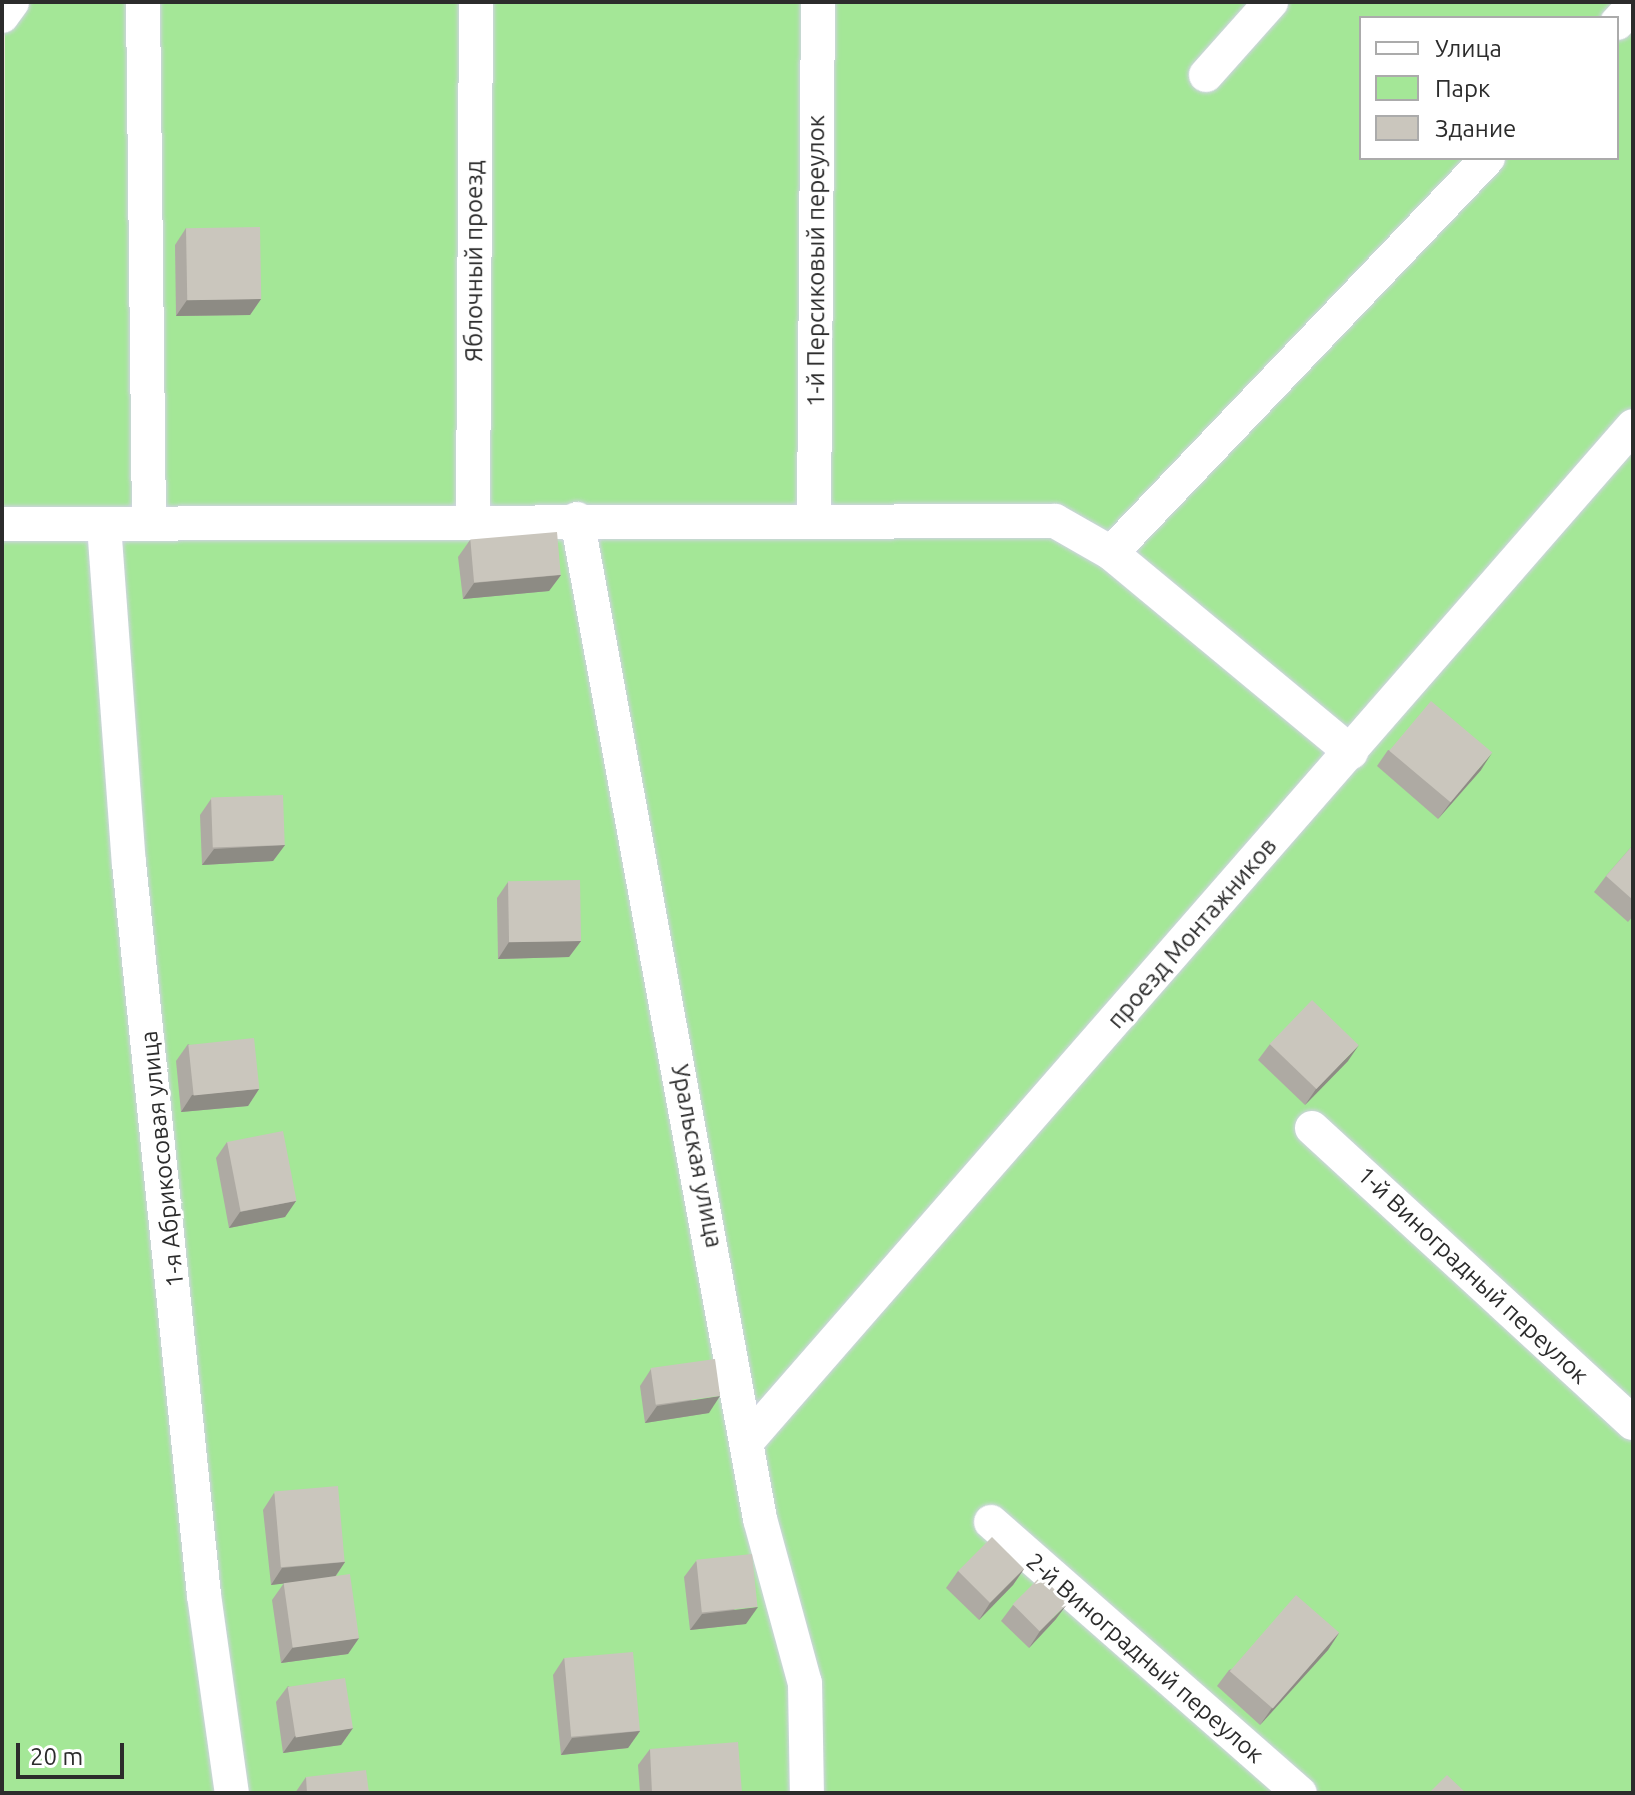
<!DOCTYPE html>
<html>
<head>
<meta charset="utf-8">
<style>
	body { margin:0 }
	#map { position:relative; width:1635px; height:1795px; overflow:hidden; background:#eeeadd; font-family:Ubuntu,sans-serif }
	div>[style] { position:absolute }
	.green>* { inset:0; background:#a4e797 }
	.roads { filter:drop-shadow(0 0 2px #d2d2e5) drop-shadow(0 0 2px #d2d2e5) }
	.minor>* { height:34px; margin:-17px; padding:0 17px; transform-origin:17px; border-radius:17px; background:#fff }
	.wall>* { inset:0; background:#aeaaa3 }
	.shaded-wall>* { inset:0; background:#8d8b84 }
	.building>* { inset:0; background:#cac6bd; transform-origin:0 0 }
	span { translate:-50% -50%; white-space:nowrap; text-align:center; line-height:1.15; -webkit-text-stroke:6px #fff; paint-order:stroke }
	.street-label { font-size:24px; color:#2c2c2c }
	.frame { position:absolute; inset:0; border:4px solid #2c2c2c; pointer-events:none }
	.legend { position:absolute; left:1359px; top:16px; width:260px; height:144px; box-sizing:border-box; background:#fff; border:2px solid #ababab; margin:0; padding:10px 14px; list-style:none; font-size:24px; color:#2c2c2c }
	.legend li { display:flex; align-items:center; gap:16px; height:40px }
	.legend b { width:40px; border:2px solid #ababab }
	.scale { position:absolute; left:16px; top:1743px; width:108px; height:36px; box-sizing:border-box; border:4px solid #2c2c2c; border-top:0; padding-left:10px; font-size:24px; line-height:28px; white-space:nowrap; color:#2c2c2c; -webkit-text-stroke:6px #fff; paint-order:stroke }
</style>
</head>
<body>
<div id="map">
	<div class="green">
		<i style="clip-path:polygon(evenodd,5px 2px,1633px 2px,1633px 1793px,2px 1793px,5px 2px,1361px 18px,1617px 18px,1617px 158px,1361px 158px,1361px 18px)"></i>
	</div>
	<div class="roads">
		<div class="minor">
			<i style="left:143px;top:2px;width:522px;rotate:89.34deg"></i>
			<i style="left:2px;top:16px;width:17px;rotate:-54deg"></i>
			<i style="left:1617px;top:23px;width:23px;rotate:-47deg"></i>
			<i style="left:1206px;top:75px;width:98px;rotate:-48.3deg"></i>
			<i style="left:577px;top:519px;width:1017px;rotate:79.63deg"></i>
			<i style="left:760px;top:1519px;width:170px;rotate:74.7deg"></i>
			<i style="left:805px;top:1683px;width:110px;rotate:89deg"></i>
			<i style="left:814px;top:519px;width:517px;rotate:-89.56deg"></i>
			<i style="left:473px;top:520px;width:518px;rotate:-89.67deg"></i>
			<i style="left:2px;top:524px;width:1053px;rotate:-0.16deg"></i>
			<i style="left:1055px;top:521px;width:64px;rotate:29.7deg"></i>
			<i style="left:1111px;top:553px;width:312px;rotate:39.7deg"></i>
			<i style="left:104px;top:525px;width:339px;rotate:85.8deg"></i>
			<i style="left:129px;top:863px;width:736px;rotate:84.15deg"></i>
			<i style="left:204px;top:1595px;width:200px;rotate:82deg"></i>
			<i style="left:1111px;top:553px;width:546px;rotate:-46.34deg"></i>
			<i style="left:1312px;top:1128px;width:436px;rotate:42.6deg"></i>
			<i style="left:750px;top:1438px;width:1343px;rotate:-48.89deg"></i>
			<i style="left:991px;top:1522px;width:411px;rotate:41.3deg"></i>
		</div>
	</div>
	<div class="wall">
		<i style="clip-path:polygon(186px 228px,261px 299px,250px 315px,176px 316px,175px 245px)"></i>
		<i style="clip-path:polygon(470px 540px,561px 575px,549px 591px,463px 599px,458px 557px)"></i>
		<i style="clip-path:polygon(1388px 750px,1481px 770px,1438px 819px,1377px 766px)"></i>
		<i style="clip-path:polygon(211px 799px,285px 845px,273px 861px,202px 865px,200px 815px)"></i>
		<i style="clip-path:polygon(1633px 845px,1633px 916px,1628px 922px,1594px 892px,1606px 876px)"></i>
		<i style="clip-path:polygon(508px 882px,581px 941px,569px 957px,498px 959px,497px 898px)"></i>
		<i style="clip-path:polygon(188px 1044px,259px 1089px,248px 1106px,181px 1112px,176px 1061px)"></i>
		<i style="clip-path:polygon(1270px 1044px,1348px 1061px,1305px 1105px,1258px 1060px)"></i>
		<i style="clip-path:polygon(227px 1142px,296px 1201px,285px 1217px,229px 1228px,216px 1158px)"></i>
		<i style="clip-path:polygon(651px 1369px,709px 1413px,645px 1423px,640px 1386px)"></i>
		<i style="clip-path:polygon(274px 1493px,345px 1562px,336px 1576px,359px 1638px,348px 1654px,281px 1663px,272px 1600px,284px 1583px,271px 1585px,263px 1510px)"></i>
		<i style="clip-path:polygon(696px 1561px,746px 1624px,690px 1630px,684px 1577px)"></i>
		<i style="clip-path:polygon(1024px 1569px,1013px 1585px,979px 1620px,946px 1588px,958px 1571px)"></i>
		<i style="clip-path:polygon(1013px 1605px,1056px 1619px,1029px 1648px,1001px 1621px)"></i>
		<i style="clip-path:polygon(1339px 1633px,1328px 1650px,1260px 1725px,1217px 1686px,1229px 1670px)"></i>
		<i style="clip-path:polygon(564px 1658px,640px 1731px,628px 1748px,561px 1755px,553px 1675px)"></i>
		<i style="clip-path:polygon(288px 1686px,353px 1728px,341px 1745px,283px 1753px,276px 1702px)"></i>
		<i style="clip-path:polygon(650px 1749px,742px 1793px,640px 1793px,638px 1765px)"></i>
		<i style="clip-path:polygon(306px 1777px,369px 1793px,295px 1793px)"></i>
	</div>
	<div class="shaded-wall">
		<i style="clip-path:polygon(261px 299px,250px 315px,176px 316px,187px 300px)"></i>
		<i style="clip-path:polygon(561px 575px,549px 591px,463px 599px,474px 583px)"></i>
		<i style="clip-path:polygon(1492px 753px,1481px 770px,1438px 819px,1450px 803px)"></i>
		<i style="clip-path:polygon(285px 845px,273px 861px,202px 865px,214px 849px)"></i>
		<i style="clip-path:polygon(581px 941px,569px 957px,498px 959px,509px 942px)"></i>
		<i style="clip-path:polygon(1359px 1045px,1348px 1061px,1305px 1105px,1316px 1089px)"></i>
		<i style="clip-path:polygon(259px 1089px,248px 1106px,181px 1112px,192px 1095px)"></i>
		<i style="clip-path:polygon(296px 1201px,285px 1217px,229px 1228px,240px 1212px)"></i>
		<i style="clip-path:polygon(720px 1396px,709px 1413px,645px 1423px,657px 1406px)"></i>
		<i style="clip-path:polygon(345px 1562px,334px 1578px,271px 1585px,282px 1568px)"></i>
		<i style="clip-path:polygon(1024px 1569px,1013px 1585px,979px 1620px,990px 1603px)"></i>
		<i style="clip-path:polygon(1068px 1603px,1056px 1619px,1029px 1648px,1040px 1631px)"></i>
		<i style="clip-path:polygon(758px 1607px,746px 1624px,690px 1630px,702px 1614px)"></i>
		<i style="clip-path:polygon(1339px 1633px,1328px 1650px,1260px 1725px,1272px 1708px)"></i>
		<i style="clip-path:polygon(359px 1638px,348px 1654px,281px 1663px,293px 1647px)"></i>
		<i style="clip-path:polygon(353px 1728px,341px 1745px,283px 1753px,295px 1736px)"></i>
		<i style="clip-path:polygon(640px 1731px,628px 1748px,561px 1755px,572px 1738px)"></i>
	</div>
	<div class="building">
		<i style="left:260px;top:227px;width:72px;height:74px;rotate:89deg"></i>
		<i style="left:557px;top:532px;width:43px;height:87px;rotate:85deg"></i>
		<i style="left:1431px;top:701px;width:80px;height:65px;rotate:40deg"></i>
		<i style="left:283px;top:795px;width:50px;height:72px;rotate:88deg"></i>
		<i style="clip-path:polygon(1633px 845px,1633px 900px,1606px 876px)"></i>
		<i style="left:580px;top:880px;width:61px;height:72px;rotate:89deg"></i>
		<i style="left:1312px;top:1000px;width:65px;height:61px;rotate:44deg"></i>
		<i style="left:254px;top:1038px;width:51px;height:66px;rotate:84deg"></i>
		<i style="left:283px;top:1131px;width:71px;height:57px;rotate:79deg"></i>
		<i style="left:715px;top:1359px;width:37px;height:65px;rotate:82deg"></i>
		<i style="left:338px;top:1486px;width:76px;height:64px;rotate:85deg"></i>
		<i style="left:992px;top:1537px;width:45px;height:48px;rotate:45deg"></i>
		<i style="left:752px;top:1554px;width:53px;height:56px;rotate:84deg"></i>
		<i style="left:350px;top:1574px;width:65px;height:67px;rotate:82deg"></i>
		<i style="left:1041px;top:1576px;width:38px;height:40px;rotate:45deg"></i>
		<i style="left:1296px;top:1595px;width:57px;height:101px;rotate:41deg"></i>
		<i style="left:633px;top:1652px;width:79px;height:69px;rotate:85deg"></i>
		<i style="left:345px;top:1678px;width:51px;height:58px;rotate:81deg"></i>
		<i style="clip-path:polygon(738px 1742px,742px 1793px,652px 1793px,650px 1749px)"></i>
		<i style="clip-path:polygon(366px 1770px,369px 1793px,307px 1793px,306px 1777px)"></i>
		<i style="clip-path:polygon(1447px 1775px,1466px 1793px,1429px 1793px)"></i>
	</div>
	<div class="street-label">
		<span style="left:474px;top:261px;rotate:-90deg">Яблочный проезд</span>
		<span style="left:816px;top:261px;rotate:-90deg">1-й Персиковый переулок</span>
		<span style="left:1192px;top:933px;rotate:-49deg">проезд Монтажников</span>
		<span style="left:697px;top:1156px;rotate:79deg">Уральская улица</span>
		<span style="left:162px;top:1159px;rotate:-96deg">1-я Абрикосовая улица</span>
		<span style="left:1473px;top:1275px;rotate:43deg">1-й Виноградный переулок</span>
		<span style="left:1145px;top:1658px;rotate:41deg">2-й Виноградный переулок</span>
	</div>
	<div class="frame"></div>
	<ul class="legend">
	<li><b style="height:10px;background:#fff"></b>Улица</li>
	<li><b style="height:22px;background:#a4e797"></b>Парк</li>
	<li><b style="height:22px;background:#cac6bd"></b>Здание</li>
	</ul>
	<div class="scale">20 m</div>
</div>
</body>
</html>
